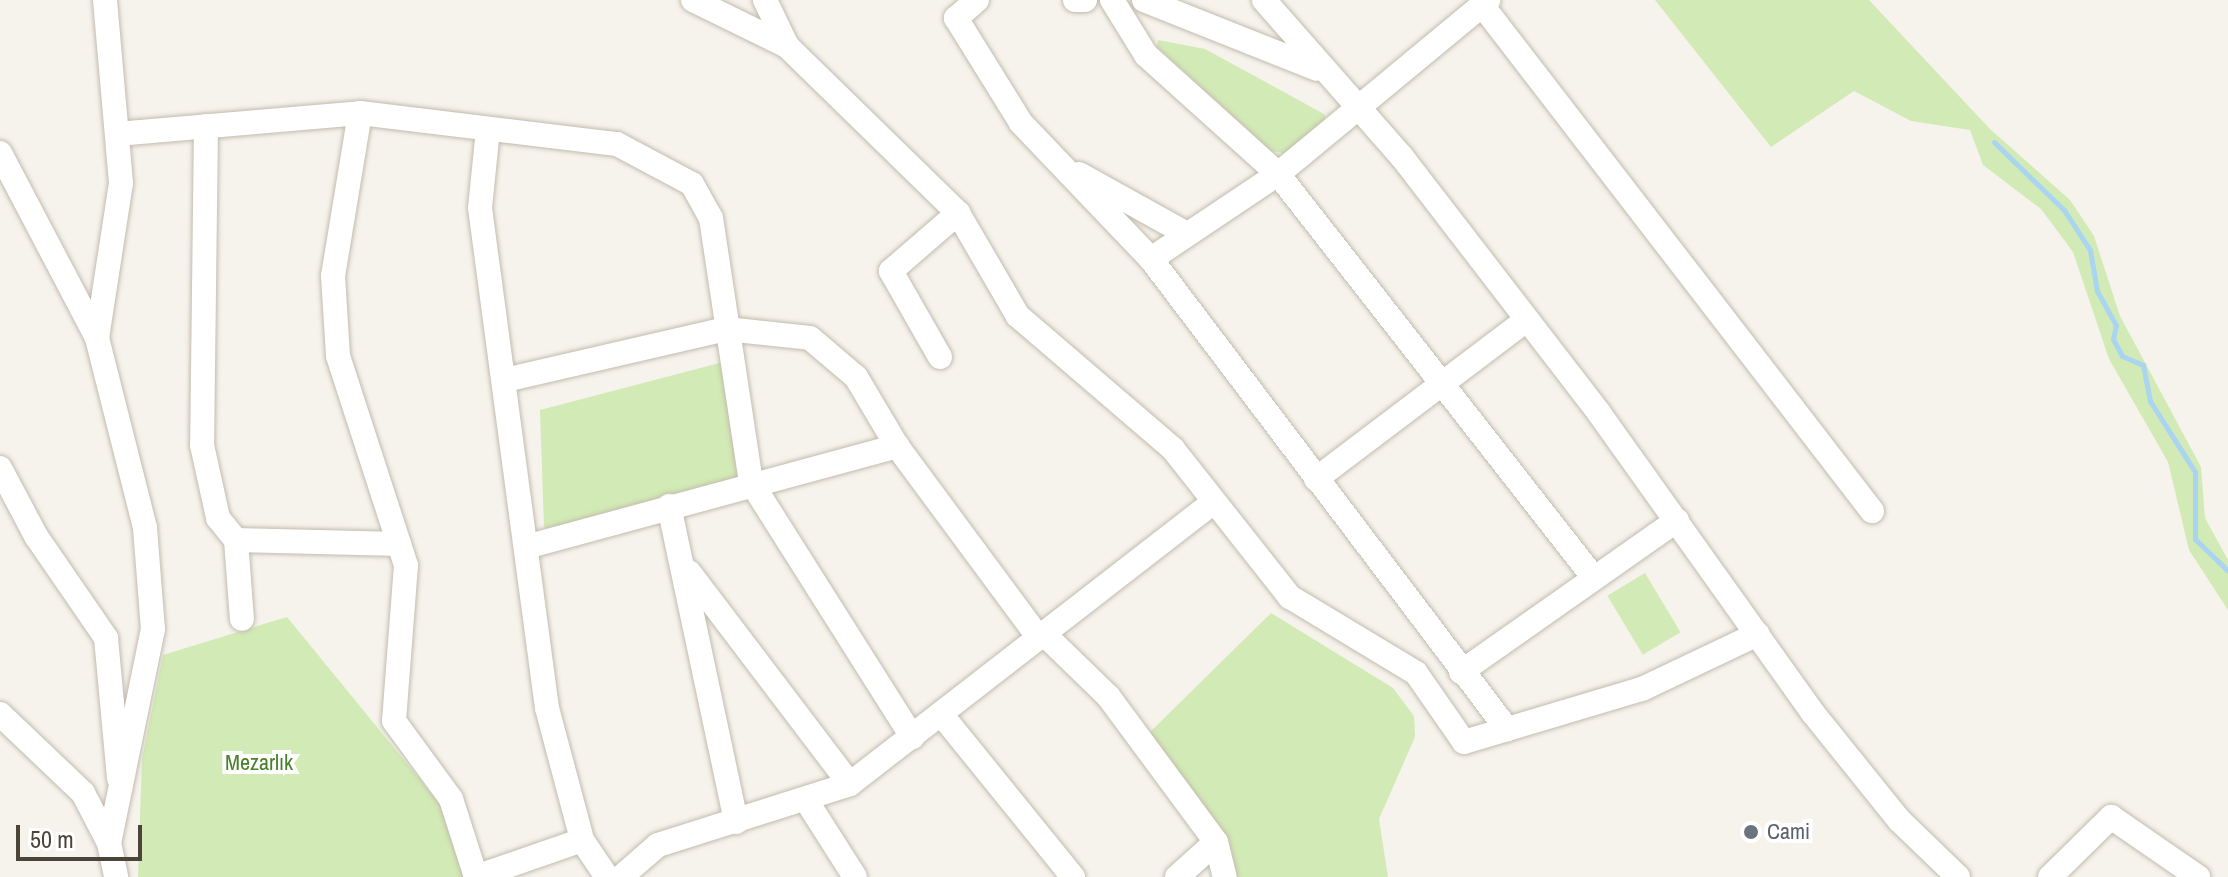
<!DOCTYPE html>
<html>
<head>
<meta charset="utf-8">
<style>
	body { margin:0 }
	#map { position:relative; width:2228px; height:877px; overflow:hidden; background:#f6f3ec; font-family:"Archivo Narrow",sans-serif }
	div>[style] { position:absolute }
	.green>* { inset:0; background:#d2eab5; transform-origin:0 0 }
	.stream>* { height:5px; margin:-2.5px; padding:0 2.5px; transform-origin:2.5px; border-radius:2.5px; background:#a9d4f2 }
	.roads { filter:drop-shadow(0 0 2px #c2bbae) drop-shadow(0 0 2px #c2bbae) }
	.minor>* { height:24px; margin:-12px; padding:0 12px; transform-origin:12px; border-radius:12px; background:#fff }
	.dots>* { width:22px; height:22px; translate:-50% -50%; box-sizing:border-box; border:4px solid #fff; border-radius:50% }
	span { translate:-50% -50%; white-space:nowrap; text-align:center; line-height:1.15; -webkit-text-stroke:8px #fff; paint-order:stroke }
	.park-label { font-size:22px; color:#4a7f2a }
	.worship-label { font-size:22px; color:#5b616d }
	.left { translate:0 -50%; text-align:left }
	.scale { position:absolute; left:16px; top:825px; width:126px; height:36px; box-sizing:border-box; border:4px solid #4b4439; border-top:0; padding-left:10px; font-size:24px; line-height:28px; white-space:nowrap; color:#4b4439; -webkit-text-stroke:6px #fff; paint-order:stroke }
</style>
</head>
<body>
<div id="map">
	<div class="green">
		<i style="clip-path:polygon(1655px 0,1869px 0,1990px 129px,2070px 200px,2094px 236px,2120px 316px,2201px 467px,2205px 518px,2228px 560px,2228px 610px,2189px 550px,2168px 462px,2109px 359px,2073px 252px,2041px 209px,1983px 165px,1970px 130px,1911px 121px,1854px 91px,1771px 147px)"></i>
		<i style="clip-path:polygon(1158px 40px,1205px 49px,1324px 114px,1327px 123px,1288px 154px,1271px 151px,1157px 47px)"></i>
		<i style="clip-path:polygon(731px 360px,746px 482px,563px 539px,544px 527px,540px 410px)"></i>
		<i style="left:1645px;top:573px;width:69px;height:44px;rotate:59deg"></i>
		<i style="clip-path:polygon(1271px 613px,1393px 688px,1414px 716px,1415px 737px,1379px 819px,1388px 877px,1236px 877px,1146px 736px)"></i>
		<i style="clip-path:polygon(287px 617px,444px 809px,464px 877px,138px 877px,142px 759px,163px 655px)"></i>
	</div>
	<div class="stream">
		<i style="left:1994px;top:142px;width:98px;rotate:44.2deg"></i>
		<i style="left:2064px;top:210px;width:48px;rotate:57deg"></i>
		<i style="left:2090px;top:250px;width:42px;rotate:80.3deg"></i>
		<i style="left:2097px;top:291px;width:39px;rotate:61deg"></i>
		<i style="left:2116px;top:325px;width:14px;rotate:102deg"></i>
		<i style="left:2113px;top:339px;width:19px;rotate:62deg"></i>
		<i style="left:2122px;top:356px;width:23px;rotate:23deg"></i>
		<i style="left:2143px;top:365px;width:37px;rotate:79deg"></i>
		<i style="left:2150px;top:401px;width:84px;rotate:57.6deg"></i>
		<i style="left:2195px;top:472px;width:67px;rotate:90deg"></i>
		<i style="left:2195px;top:539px;width:46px;rotate:44.1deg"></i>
	</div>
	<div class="roads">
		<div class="minor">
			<i style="left:105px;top:0;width:184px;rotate:85deg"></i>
			<i style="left:121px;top:183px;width:157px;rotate:98.8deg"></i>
			<i style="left:97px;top:338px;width:196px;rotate:75.8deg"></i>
			<i style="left:145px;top:528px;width:101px;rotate:85.5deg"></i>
			<i style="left:153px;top:629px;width:218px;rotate:101.6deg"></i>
			<i style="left:693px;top:0;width:105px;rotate:26.1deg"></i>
			<i style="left:787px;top:46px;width:239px;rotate:44.3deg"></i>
			<i style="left:958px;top:213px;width:119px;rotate:59.8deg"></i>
			<i style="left:1018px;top:316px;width:204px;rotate:40.6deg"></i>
			<i style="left:1173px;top:449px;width:189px;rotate:51.7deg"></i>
			<i style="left:1290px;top:597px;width:147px;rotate:31.1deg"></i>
			<i style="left:1416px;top:673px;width:84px;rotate:55.2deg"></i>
			<i style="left:1464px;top:742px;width:186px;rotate:-16.6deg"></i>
			<i style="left:1642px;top:689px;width:128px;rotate:-25.4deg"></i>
			<i style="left:765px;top:0;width:51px;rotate:64.4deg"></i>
			<i style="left:977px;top:0;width:28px;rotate:139deg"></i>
			<i style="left:956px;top:18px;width:123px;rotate:58.2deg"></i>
			<i style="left:1021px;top:123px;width:188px;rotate:46.3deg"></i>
			<i style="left:1151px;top:259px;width:590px;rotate:52.86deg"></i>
			<i style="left:1075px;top:0;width:10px"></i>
			<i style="left:1112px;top:0;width:65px;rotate:58.3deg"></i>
			<i style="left:1146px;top:55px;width:178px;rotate:42deg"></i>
			<i style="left:1278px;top:174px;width:513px;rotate:51.97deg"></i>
			<i style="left:1144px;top:0;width:186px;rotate:21.7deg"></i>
			<i style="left:1264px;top:0;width:209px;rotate:48.7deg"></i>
			<i style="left:1402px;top:157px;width:323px;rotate:52.4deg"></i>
			<i style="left:1599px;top:413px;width:369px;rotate:54.5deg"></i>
			<i style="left:1813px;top:713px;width:137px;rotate:51.2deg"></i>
			<i style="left:1899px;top:820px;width:82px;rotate:44deg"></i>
			<i style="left:1482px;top:5px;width:639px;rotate:52.38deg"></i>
			<i style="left:360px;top:113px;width:165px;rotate:99.4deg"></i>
			<i style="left:333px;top:276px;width:80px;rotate:86.4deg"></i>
			<i style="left:338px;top:356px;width:220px;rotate:72deg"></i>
			<i style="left:406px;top:565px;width:156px;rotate:94.4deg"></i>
			<i style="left:394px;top:721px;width:97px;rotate:53.8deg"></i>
			<i style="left:451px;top:799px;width:82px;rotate:72.2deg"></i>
			<i style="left:476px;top:877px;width:112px;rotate:-19.2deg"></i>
			<i style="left:206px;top:126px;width:319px;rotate:90.7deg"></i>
			<i style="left:202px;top:445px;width:75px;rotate:77.6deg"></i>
			<i style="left:218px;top:518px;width:28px;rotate:51deg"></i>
			<i style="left:236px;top:540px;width:79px;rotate:85.7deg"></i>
			<i style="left:488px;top:129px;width:79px;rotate:95.8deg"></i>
			<i style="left:480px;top:208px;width:504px;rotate:82.37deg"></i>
			<i style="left:547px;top:708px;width:137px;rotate:75.1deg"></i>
			<i style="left:582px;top:840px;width:45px;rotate:56deg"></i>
			<i style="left:117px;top:134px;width:244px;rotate:-4.9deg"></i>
			<i style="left:360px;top:113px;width:259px;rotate:6.9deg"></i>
			<i style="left:617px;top:144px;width:85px;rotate:28.1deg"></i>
			<i style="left:692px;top:184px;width:39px;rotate:61deg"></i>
			<i style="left:711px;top:218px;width:267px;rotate:81.4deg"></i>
			<i style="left:751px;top:482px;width:302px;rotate:57.7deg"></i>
			<i style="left:0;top:153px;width:209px;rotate:62.3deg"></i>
			<i style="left:1079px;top:174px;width:121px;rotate:29.1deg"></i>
			<i style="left:1151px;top:259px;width:153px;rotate:-33.8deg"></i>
			<i style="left:1278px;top:174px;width:273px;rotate:-39.6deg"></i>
			<i style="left:940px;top:357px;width:99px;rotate:-119.7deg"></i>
			<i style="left:891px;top:271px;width:89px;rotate:-40.9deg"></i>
			<i style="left:505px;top:380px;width:227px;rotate:-13deg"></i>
			<i style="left:726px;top:329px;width:84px;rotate:6.1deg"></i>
			<i style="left:810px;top:338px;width:60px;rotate:40.3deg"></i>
			<i style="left:856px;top:377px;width:80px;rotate:59.3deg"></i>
			<i style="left:897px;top:446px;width:239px;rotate:53.5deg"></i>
			<i style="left:0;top:468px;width:77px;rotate:62.1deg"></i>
			<i style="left:36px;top:536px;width:124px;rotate:55.5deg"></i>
			<i style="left:106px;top:638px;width:141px;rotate:84.7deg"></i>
			<i style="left:1316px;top:479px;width:263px;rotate:-37.1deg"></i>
			<i style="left:669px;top:506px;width:323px;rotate:78deg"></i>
			<i style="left:236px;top:540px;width:163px;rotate:1.4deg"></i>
			<i style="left:526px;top:547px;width:385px;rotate:-15.2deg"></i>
			<i style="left:689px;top:572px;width:266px;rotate:52.8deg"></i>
			<i style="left:1044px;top:634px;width:89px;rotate:44.1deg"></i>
			<i style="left:1108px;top:696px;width:182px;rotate:53.5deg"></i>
			<i style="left:1216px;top:842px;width:36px;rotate:76deg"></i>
			<i style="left:1461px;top:672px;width:264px;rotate:-35.1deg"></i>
			<i style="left:0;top:714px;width:115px;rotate:43.6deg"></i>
			<i style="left:83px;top:793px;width:56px;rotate:62.5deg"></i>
			<i style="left:109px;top:843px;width:35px;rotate:78deg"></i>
			<i style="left:941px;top:714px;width:210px;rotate:51deg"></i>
			<i style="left:806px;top:800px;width:91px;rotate:57.5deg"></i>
			<i style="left:621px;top:877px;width:49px;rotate:-40.9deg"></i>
			<i style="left:658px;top:845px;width:201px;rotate:-17.6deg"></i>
			<i style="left:850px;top:784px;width:460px;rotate:-37.8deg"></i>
			<i style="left:1177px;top:877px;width:52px;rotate:-41.9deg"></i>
			<i style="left:2050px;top:877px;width:86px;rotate:-44.5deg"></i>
			<i style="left:2111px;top:817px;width:106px;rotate:34.6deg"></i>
		</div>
	</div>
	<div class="dots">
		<i style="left:1751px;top:832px;background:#6b7280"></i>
	</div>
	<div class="park-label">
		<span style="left:259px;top:763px">Mezarlık</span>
	</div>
	<div class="worship-label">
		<span class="left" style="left:1767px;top:832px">Cami</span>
	</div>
	<div class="scale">50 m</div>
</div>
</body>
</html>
